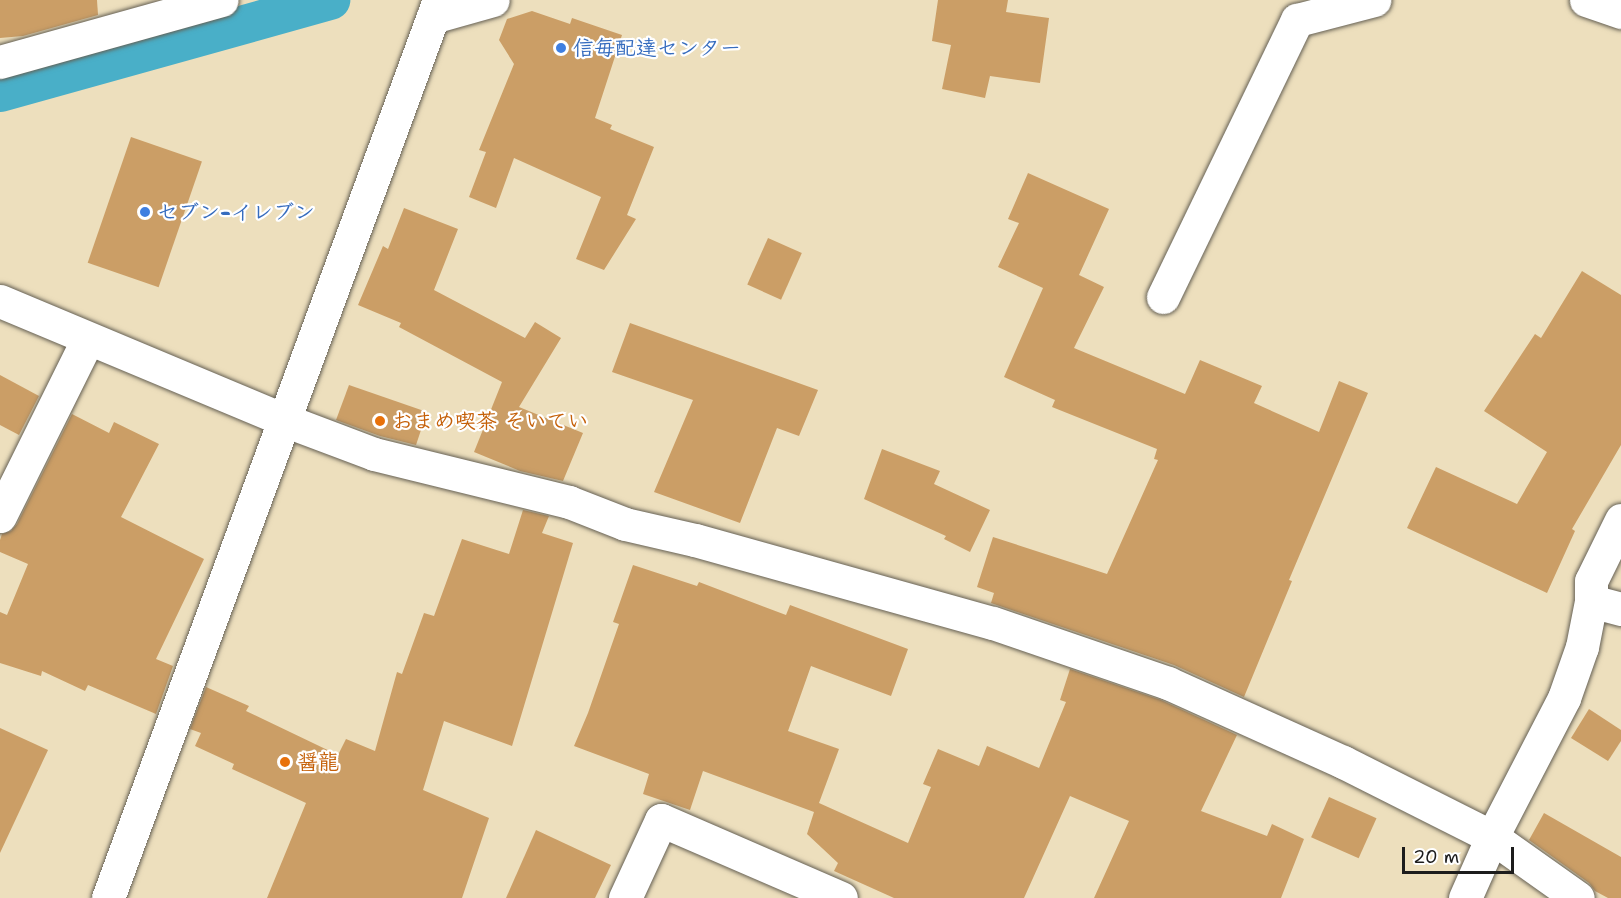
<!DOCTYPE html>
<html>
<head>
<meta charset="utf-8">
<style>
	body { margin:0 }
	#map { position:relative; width:1621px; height:898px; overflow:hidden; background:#eddfbd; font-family:"Shantell Sans","Klee One",sans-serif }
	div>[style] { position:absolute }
	.canal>* { height:39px; margin:-19.5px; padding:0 19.5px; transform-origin:19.5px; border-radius:19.5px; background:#49afc8 }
	.building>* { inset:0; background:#cb9e66; transform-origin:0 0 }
	.roads { filter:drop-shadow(0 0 2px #656054) drop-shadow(0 0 2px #656054) }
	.minor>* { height:33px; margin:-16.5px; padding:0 16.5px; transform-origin:16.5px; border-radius:16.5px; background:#fff }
	.dots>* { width:16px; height:16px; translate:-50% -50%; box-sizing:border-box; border:3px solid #fff; border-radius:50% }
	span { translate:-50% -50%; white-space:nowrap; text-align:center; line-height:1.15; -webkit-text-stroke:4.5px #fff; paint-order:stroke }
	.shop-label { font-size:21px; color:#366cbe; font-weight:700 }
	.left { translate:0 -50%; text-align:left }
	.food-label { font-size:21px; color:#c56008; font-weight:700 }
	.scale { position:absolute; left:1402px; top:847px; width:112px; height:27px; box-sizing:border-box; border:3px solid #1c1c1c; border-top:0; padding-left:8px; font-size:18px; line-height:21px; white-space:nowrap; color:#1c1c1c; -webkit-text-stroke:4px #fff; paint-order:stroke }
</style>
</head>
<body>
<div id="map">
	<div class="canal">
		<i style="left:0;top:92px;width:343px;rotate:-15.6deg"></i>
	</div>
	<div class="building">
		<i style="clip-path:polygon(0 0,97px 0,98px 15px,23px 36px,0 38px)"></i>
		<i style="clip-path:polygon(938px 0,1008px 0,1006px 12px,1049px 18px,1040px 83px,990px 76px,985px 98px,942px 89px,951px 45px,932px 41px)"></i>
		<i style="clip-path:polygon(532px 11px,570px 24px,572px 18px,622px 35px,595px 118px,612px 125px,610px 129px,654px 147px,627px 215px,636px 219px,604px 270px,576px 259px,601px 197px,514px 158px,496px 208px,469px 197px,486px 152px,479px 150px,514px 64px,499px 40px,507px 19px)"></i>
		<i style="left:131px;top:137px;width:75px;height:133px;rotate:19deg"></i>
		<i style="clip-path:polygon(1028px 173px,1109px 209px,1079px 275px,1104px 287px,1074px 348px,1185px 394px,1200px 360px,1262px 386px,1254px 403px,1319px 432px,1339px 381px,1368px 393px,1289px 580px,1292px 581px,1244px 697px,1174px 665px,991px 603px,994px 593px,977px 587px,993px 537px,1107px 574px,1158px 460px,1154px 459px,1157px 449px,1052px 407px,1055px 400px,1004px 377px,1043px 288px,998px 267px,1019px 223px,1008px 219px)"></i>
		<i style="clip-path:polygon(404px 208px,458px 229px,434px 290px,525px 338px,535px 322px,561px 338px,519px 407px,583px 433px,563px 481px,520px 471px,474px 452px,502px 382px,399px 327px,401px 323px,358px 305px,383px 246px,388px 249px)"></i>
		<i style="left:768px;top:238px;width:37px;height:51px;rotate:24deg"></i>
		<i style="clip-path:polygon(1582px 271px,1621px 295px,1621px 445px,1572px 529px,1575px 531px,1547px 593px,1407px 528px,1436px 467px,1517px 504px,1547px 452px,1484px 411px,1535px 334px,1541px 338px)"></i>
		<i style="clip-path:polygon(630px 323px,818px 390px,799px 436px,777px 428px,740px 523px,654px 492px,693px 400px,612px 372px)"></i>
		<i style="clip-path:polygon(0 375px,39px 396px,19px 435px,0 425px)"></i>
		<i style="clip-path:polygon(349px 385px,427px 412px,416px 445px,380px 436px,336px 420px)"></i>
		<i style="clip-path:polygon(72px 414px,109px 433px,114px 422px,159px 444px,121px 517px,204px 559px,156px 659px,173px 666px,156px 714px,88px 685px,85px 691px,42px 671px,41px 676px,0 663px,0 612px,7px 615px,28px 564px,0 552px,0 540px,2px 534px,11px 531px,17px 524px)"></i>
		<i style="clip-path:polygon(882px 449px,940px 471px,934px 484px,990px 510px,970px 552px,944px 539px,946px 536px,864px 499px)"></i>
		<i style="clip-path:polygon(523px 510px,549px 516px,542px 533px,573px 543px,512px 746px,444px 721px,423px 790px,489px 818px,462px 898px,267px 898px,306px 803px,232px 769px,234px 764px,195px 746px,201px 733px,190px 729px,206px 687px,249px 706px,246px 711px,338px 755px,346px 739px,375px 751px,397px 672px,402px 674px,424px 613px,434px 616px,462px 539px,509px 554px)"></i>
		<i style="clip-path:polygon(633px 565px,697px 586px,699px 582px,786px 615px,790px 605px,908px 649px,891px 696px,811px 666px,788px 731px,839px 749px,819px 803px,908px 843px,931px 787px,923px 784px,938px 749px,979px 766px,987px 746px,1039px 768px,1066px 702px,1060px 700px,1070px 669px,1161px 700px,1237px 735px,1201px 811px,1267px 836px,1272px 824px,1304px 839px,1281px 898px,1094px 898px,1129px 821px,1070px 796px,1024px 898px,894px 898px,834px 871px,838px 863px,807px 834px,814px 812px,703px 771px,690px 810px,643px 794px,649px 774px,574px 746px,588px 713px,619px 624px,613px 622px)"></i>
		<i style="clip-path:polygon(1589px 709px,1621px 730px,1621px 741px,1608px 761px,1571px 738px)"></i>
		<i style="clip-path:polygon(0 728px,48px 750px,0 853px)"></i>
		<i style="left:1329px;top:797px;width:52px;height:44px;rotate:24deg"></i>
		<i style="clip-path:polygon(1544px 813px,1621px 857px,1621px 898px,1608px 898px,1595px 891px,1589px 883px,1529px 840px)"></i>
		<i style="clip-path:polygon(536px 830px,611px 865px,595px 898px,506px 898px)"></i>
	</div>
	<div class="roads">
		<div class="minor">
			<i style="left:1586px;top:0;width:37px;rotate:19deg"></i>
			<i style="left:433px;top:17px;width:62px;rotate:-15.8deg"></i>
			<i style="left:0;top:62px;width:230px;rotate:-15.6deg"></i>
			<i style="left:1163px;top:297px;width:308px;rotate:-64.2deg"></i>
			<i style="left:1297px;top:20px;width:80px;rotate:-14.6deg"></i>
			<i style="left:0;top:301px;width:308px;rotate:22.7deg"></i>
			<i style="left:284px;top:420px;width:96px;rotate:20.7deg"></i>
			<i style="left:374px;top:454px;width:201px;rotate:13.8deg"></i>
			<i style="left:569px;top:502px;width:60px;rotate:21.4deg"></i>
			<i style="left:625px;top:524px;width:72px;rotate:12.9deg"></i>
			<i style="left:695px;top:540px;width:309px;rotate:15.6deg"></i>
			<i style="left:993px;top:623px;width:185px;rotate:18.9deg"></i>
			<i style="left:1168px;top:683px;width:192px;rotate:24.3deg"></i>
			<i style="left:1343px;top:762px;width:167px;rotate:26.7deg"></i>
			<i style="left:1492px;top:837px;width:105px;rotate:35.3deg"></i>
			<i style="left:0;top:516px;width:198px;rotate:-63.6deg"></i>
			<i style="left:1591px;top:601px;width:31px;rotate:15deg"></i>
			<i style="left:108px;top:898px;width:957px;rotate:-69.77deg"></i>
			<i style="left:625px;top:898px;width:86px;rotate:-65.2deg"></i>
			<i style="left:661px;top:820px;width:196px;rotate:23.4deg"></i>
			<i style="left:1465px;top:898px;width:67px;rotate:-66.1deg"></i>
			<i style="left:1492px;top:837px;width:157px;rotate:-62.6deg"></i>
			<i style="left:1564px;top:698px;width:54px;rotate:-70.6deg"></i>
			<i style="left:1582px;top:647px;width:47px;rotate:-78.9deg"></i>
			<i style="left:1591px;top:601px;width:20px;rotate:-90deg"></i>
			<i style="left:1591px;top:581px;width:68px;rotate:-63.8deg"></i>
		</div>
	</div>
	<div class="dots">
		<i style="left:561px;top:48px;background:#3f7fe0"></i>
		<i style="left:145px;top:212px;background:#3f7fe0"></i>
		<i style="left:380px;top:421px;background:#e8710a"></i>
		<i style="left:285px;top:762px;background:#e8710a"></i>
	</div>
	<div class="shop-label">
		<span class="left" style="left:573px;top:48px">信毎配達センター</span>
		<span class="left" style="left:157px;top:212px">セブン-イレブン</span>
	</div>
	<div class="food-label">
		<span class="left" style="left:392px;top:421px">おまめ喫茶 そいてい</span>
		<span class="left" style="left:297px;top:762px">醤龍</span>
	</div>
	<div class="scale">20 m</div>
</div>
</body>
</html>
